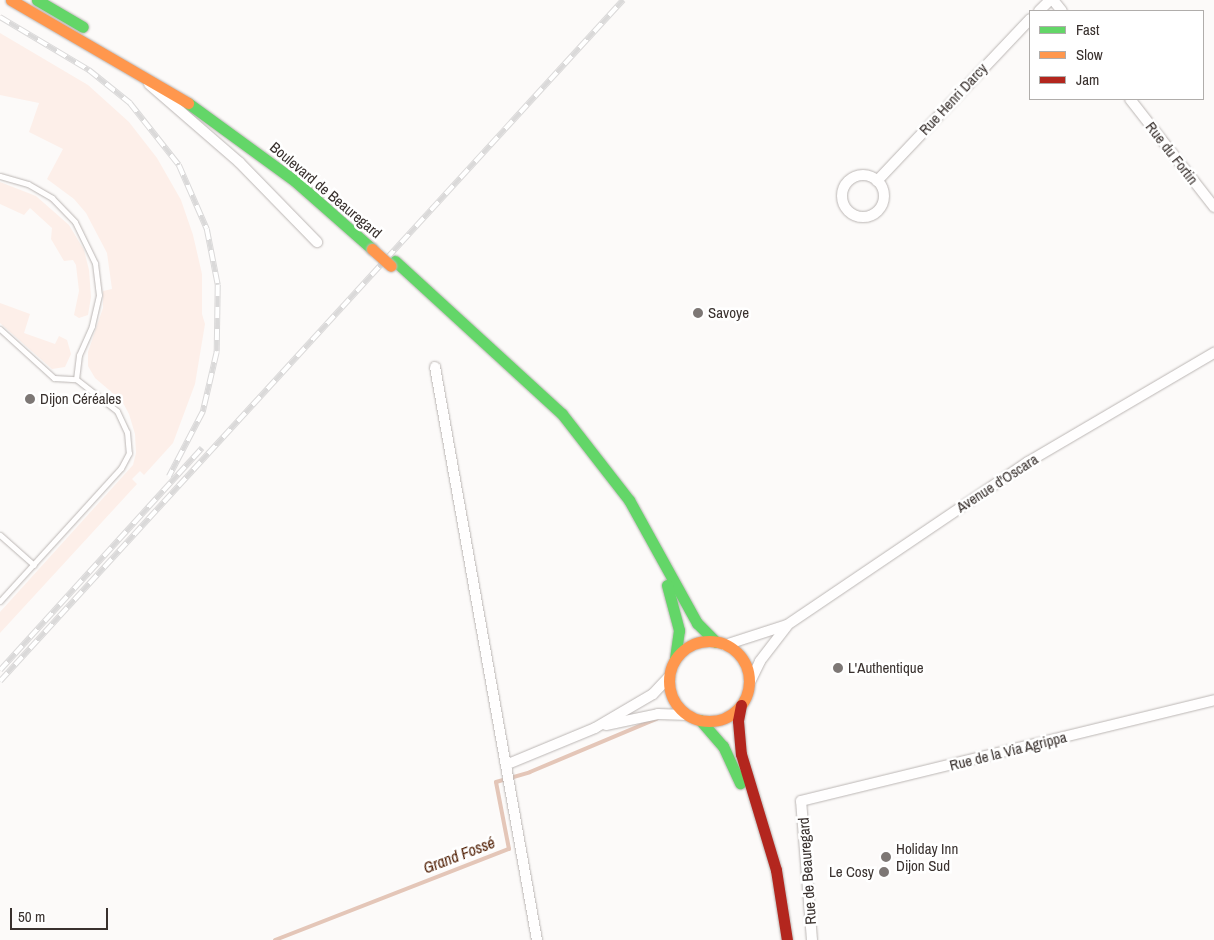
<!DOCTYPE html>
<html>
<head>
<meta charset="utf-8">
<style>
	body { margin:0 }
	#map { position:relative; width:1214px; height:940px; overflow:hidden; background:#fcfaf9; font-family:"Archivo Narrow",sans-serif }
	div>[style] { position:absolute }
	.green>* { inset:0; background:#fdefe9 }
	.stream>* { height:4px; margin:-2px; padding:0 2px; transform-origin:2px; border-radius:2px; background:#e4c6b8 }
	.roads { filter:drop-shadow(0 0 1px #bbb6b4) drop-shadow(0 0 1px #bbb6b4) }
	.lane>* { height:5px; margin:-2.5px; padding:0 2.5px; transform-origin:2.5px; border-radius:2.5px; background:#fffefe }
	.street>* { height:10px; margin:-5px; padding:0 5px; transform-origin:5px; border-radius:5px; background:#fffefe }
	.street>.ring { margin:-5px; padding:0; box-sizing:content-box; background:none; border:10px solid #fffefe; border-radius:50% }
	.fast>* { height:11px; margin:-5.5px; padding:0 5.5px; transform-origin:5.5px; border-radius:5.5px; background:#63d668 }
	.slow>* { height:11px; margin:-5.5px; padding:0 5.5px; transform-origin:5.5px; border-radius:5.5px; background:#ff974d }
	.slow>.ring { margin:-5.5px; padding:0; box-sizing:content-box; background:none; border:11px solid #ff974d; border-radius:50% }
	.jam>* { height:11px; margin:-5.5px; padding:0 5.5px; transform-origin:5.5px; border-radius:5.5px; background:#b3261e }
	.rail>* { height:5.5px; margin-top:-2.75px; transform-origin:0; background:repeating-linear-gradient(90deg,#fff 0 11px,#dad9d9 0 22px); box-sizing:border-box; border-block:1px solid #dad9d9 }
	.bridges { filter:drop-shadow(0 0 1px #bbb6b4) drop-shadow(0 0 1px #bbb6b4) }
	.slow-bridge>* { height:11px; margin:-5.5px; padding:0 5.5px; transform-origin:5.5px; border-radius:5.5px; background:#ff974d }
	.dots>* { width:14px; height:14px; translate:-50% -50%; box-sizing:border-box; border:2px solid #fff; border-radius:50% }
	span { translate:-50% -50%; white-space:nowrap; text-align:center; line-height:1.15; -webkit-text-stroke:5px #fff; paint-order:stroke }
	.street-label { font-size:15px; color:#39312e }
	.poi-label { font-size:15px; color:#39312e }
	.left { translate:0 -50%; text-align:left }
	.right { translate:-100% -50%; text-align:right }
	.water-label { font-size:16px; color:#4e1c00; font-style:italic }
	.legend { position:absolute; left:1029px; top:10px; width:175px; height:90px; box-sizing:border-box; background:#fff; border:1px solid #b0adab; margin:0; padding:6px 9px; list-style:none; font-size:15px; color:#39312e }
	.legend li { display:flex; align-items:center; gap:10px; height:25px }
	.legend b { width:25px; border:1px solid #b0adab }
	.scale { position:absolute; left:10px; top:908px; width:98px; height:22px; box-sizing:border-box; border:2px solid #39312e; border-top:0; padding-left:6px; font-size:15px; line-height:18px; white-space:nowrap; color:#39312e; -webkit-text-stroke:4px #fff; paint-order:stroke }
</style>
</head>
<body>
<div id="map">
	<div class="green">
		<i style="clip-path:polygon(0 33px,88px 85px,129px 122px,157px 158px,181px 200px,193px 235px,202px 274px,202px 314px,205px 324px,195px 384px,173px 443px,144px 475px,140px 471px,132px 479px,137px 484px,0 633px,0 612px,133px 465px,136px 453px,135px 434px,129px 414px,122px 401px,95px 378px,88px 366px,88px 352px,103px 308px,103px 291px,112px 289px,107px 253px,86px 213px,74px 199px,47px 179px,63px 149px,29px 132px,39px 103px,0 95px)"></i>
		<i style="clip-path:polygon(0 182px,36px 196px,69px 225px,84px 250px,89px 270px,91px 297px,88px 315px,79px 318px,74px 315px,79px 291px,76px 265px,73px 260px,64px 261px,51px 239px,52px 228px,30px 208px,24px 215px,0 204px)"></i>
		<i style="clip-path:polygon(0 303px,30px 314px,24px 333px,55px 344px,59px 336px,67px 340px,71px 354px,65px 367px,52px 369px,0 323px)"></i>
	</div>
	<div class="stream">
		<i style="left:275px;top:940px;width:251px;rotate:-21.3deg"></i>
		<i style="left:509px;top:849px;width:68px;rotate:-101deg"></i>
		<i style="left:496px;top:782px;width:35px;rotate:-16deg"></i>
		<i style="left:530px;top:772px;width:137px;rotate:-22.8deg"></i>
	</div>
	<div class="roads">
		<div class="lane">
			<i style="left:0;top:176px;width:29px;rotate:16deg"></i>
			<i style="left:28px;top:184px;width:28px;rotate:30deg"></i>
			<i style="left:52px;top:198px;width:33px;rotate:46deg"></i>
			<i style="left:75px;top:222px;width:46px;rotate:64deg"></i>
			<i style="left:95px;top:263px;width:32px;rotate:83deg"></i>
			<i style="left:99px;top:295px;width:32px;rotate:103deg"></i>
			<i style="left:92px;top:326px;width:32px;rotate:114deg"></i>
			<i style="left:79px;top:355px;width:24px;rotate:97deg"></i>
			<i style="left:76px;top:379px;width:52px;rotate:38deg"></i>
			<i style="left:117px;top:411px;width:23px;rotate:65deg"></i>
			<i style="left:127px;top:432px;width:21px;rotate:85deg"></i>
			<i style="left:129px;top:453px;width:17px;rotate:118deg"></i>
			<i style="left:121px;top:468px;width:180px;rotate:132.3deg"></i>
			<i style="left:0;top:329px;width:73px;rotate:42.2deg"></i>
			<i style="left:54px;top:378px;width:22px;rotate:3deg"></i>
			<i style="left:0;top:535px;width:45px;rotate:41.4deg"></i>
		</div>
		<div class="street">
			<i style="left:1053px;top:0;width:14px;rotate:51deg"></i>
			<i style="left:1039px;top:11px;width:16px;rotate:-45deg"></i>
			<i style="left:149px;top:84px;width:119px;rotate:40.9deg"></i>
			<i style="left:239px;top:162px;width:112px;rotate:45.7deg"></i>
			<i style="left:1130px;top:99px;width:137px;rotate:52.1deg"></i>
			<i class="ring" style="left:842px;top:175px;width:32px;height:32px"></i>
			<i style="left:877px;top:181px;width:223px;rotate:-46.6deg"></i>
			<i style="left:435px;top:367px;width:582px;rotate:79.91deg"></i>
			<i style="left:725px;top:645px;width:65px;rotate:-17.9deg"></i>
			<i style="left:787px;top:625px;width:291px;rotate:-34.1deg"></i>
			<i style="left:1028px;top:462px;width:216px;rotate:-30.4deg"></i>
			<i style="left:749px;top:684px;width:25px;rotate:-64deg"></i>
			<i style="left:760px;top:661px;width:44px;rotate:-52.4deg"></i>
			<i style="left:606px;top:725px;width:53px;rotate:-11.9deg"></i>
			<i style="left:658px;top:714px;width:30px;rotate:2deg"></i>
			<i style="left:508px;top:764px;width:94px;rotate:-22.5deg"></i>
			<i style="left:595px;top:728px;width:67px;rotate:-30.4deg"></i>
			<i style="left:653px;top:694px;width:25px;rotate:-47deg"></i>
			<i style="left:812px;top:940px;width:139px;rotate:-94.5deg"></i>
			<i style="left:801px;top:801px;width:425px;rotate:-13.7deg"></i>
		</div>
		<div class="fast">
			<i style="left:37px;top:0;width:53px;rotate:30.4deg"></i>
			<i style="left:188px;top:103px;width:132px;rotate:36.1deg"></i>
			<i style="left:295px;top:181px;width:103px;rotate:41.4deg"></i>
			<i style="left:395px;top:261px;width:226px;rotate:42.5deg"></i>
			<i style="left:562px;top:414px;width:109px;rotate:52.1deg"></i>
			<i style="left:629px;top:500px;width:141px;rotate:61.1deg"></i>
			<i style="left:697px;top:623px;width:27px;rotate:45deg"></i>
			<i style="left:667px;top:585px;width:47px;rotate:75.1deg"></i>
			<i style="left:679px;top:630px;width:30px;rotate:98deg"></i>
			<i style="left:700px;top:720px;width:35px;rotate:49deg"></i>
			<i style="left:723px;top:746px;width:41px;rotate:65.3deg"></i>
		</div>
		<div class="slow">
			<i style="left:11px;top:0;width:205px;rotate:30.2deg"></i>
			<i class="ring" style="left:669px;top:641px;width:69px;height:69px"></i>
		</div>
		<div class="jam">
			<i style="left:741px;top:705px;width:16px;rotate:101deg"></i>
			<i style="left:738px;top:721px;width:33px;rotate:85deg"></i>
			<i style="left:741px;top:754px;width:121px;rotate:73.2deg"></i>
			<i style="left:776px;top:870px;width:71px;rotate:81.1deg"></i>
		</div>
	</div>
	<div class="rail">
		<i style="left:0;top:17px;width:104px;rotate:30.8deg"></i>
		<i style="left:89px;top:70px;width:53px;rotate:38.8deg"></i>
		<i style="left:130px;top:103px;width:79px;rotate:51.7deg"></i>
		<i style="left:179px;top:165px;width:70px;rotate:66.4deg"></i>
		<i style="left:207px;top:229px;width:57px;rotate:78.9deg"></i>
		<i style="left:218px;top:285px;width:67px;rotate:90.9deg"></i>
		<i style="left:217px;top:352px;width:62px;rotate:103.1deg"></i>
		<i style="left:203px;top:412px;width:73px;rotate:117.6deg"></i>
		<i style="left:0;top:670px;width:300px;rotate:-47.7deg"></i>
		<i style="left:0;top:681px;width:923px;rotate:-47.55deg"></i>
	</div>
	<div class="bridges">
		<div class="slow-bridge">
			<i style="left:372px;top:249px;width:25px;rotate:42deg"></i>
		</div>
	</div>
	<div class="dots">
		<i style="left:698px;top:313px;background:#7d7775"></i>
		<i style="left:30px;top:399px;background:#7d7775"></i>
		<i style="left:838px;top:668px;background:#7d7775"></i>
		<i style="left:886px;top:857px;background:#7d7775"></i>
		<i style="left:884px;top:872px;background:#7d7775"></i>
	</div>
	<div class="street-label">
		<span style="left:953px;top:99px;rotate:-47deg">Rue Henri Darcy</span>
		<span style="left:1172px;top:153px;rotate:52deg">Rue du Fortin</span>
		<span style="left:326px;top:190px;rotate:40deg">Boulevard de Beauregard</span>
		<span style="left:997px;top:483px;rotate:-33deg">Avenue d'Oscara</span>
		<span style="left:1008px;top:751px;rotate:-14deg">Rue de la Via Agrippa</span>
		<span style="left:807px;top:871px;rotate:-94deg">Rue de Beauregard</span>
	</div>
	<div class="poi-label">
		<span class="left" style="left:708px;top:313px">Savoye</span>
		<span class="left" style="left:40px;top:399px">Dijon Céréales</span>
		<span class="left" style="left:848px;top:668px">L'Authentique</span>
		<span class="left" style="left:896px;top:857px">Holiday Inn<br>Dijon Sud</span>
		<span class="right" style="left:874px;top:872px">Le Cosy</span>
	</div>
	<div class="water-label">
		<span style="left:459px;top:855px;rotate:-21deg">Grand Fossé</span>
	</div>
	<ul class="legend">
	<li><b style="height:6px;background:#63d668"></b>Fast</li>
	<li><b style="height:6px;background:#ff974d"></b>Slow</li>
	<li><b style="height:6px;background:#b3261e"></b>Jam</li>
	</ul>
	<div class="scale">50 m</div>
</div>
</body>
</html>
